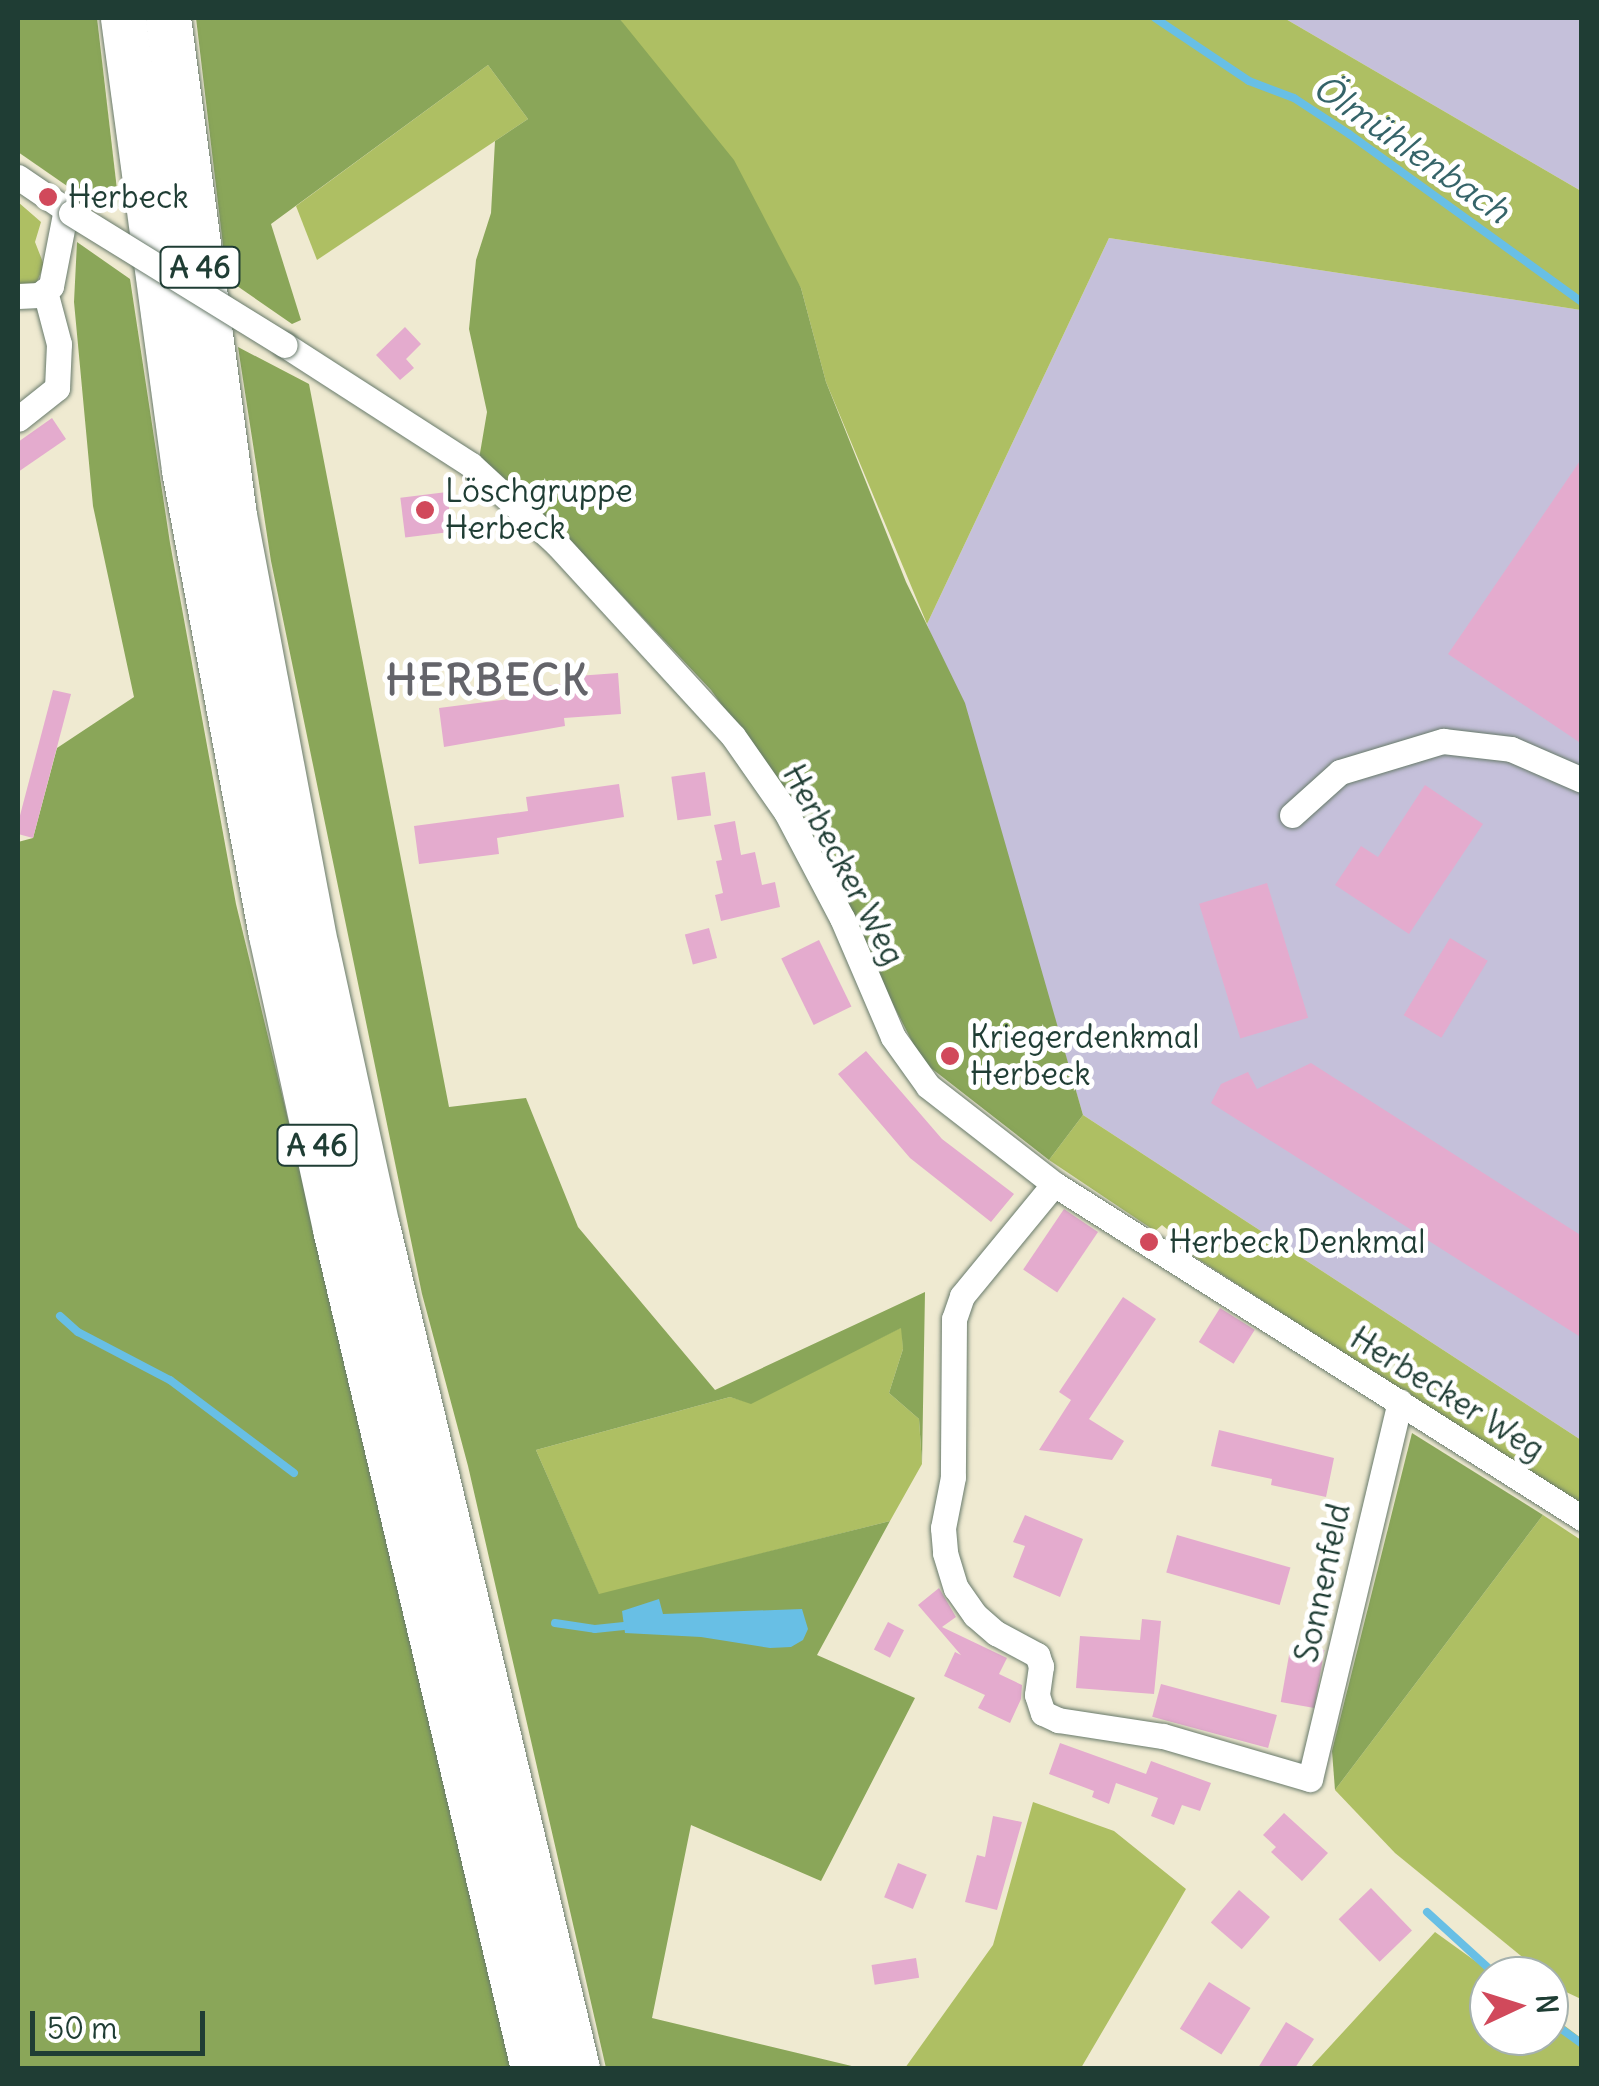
<!DOCTYPE html>
<html>
<head>
<meta charset="utf-8">
<style>
	body { margin:0 }
	#map { position:relative; width:1599px; height:2086px; overflow:hidden; background:#efead1; font-family:Delius,sans-serif }
	div>[style] { position:absolute }
	.industrial>* { inset:0; background:#c5c0da }
	.green>* { inset:0; background:#aebf63 }
	.forest>* { inset:0; background:#8aa659 }
	.water>* { inset:0; background:#68bfe5 }
	.stream>* { height:8px; margin:-4px; padding:0 4px; transform-origin:4px; border-radius:4px; background:#68bfe5 }
	.building>* { inset:0; background:#e4abce; transform-origin:0 0 }
	.roads { filter:drop-shadow(0 0 2px #687a6b) drop-shadow(0 0 2px #687a6b) }
	.minor>* { height:25px; margin:-12.5px; padding:0 12.5px; transform-origin:12.5px; border-radius:12.5px; background:#fff }
	.motorway>* { height:45px; margin:-22.5px; padding:0 22.5px; transform-origin:22.5px; border-radius:22.5px; background:#fff }
	.bridges { filter:drop-shadow(0 0 2px #687a6b) drop-shadow(0 0 2px #687a6b) }
	.minor-bridge>* { height:25px; margin:-12.5px; padding:0 12.5px; transform-origin:12.5px; border-radius:12.5px; background:#fff }
	.dots>* { width:28px; height:28px; translate:-50% -50%; box-sizing:border-box; border:5px solid #fff; border-radius:50% }
	span { translate:-50% -50%; white-space:nowrap; text-align:center; line-height:1.15; -webkit-text-stroke:10px #fff; paint-order:stroke }
	.shield-label span { padding:2px 8px; background:#fff; border:2px solid; border-radius:8px; -webkit-text-stroke-width:0 }
	.shield-label { font-size:30px; color:#1f3d34; font-weight:700 }
	.poi-label { font-size:32px; color:#1f3d34 }
	.left { translate:0 -50%; text-align:left }
	.street-label { font-size:32px; color:#1f3d34 }
	.water-label { font-size:35px; color:#356469; font-style:italic }
	.district-label { font-size:42px; color:#64646a; font-weight:700; letter-spacing:2.5px }
	.frame { position:absolute; inset:0; border:20px solid #1f3d34; pointer-events:none }
	.north { position:absolute; left:1469px; top:1956px; width:100px; height:100px; box-sizing:border-box; background:#fff; border:2px solid #a5b1ae; border-radius:50%; rotate:86deg; font-size:28px; font-weight:700; line-height:40px; text-align:center; color:#1f3d34 }
	.north::after { content:''; display:block; margin:auto; width:35px; height:45px; background:#d1495b; clip-path:polygon(50% 0,100% 100%,50% 72%,0 100%) }
	.scale { position:absolute; left:30px; top:2011px; width:175px; height:45px; box-sizing:border-box; border:5px solid #1f3d34; border-top:0; padding-left:12px; font-size:30px; line-height:35px; white-space:nowrap; color:#1f3d34; -webkit-text-stroke:8px #fff; paint-order:stroke }
</style>
</head>
<body>
<div id="map">
	<div class="industrial">
		<i style="clip-path:polygon(1284px 18px,1581px 18px,1581px 191px)"></i>
		<i style="clip-path:polygon(1109px 238px,1581px 310px,1581px 1440px,1083px 1115px,983px 774px,927px 624px)"></i>
	</div>
	<div class="green">
		<i style="clip-path:polygon(619px 18px,1284px 18px,1581px 191px,1581px 310px,1109px 238px,927px 624px,826px 382px,801px 288px)"></i>
		<i style="clip-path:polygon(488px 65px,528px 119px,317px 260px,296px 206px)"></i>
		<i style="clip-path:polygon(18px 202px,41px 222px,35px 242px,44px 265px,36px 284px,18px 286px)"></i>
		<i style="clip-path:polygon(1083px 1115px,1581px 1440px,1581px 1506px,1181px 1248px,1184px 1243px,1162px 1225px,1155px 1231px,1049px 1160px)"></i>
		<i style="clip-path:polygon(902px 1327px,903px 1349px,889px 1393px,919px 1419px,922px 1464px,890px 1521px,599px 1595px,536px 1450px,730px 1397px,751px 1403px)"></i>
		<i style="clip-path:polygon(1543px 1515px,1581px 1540px,1581px 1999px,1564px 1991px,1395px 1853px,1335px 1790px)"></i>
		<i style="clip-path:polygon(1033px 1802px,1114px 1831px,1186px 1889px,1081px 2068px,905px 2068px,993px 1945px)"></i>
		<i style="clip-path:polygon(1435px 1932px,1496px 1976px,1489px 1976px,1489px 2036px,1549px 2036px,1549px 2014px,1581px 2038px,1581px 2068px,1310px 2068px)"></i>
	</div>
	<div class="forest">
		<i style="clip-path:polygon(18px 18px,97px 18px,119px 207px,70px 188px,18px 152px)"></i>
		<i style="clip-path:polygon(196px 18px,619px 18px,734px 160px,801px 288px,826px 382px,906px 582px,965px 703px,1083px 1115px,1049px 1160px,922px 1061px,785px 793px,711px 690px,563px 533px,479px 459px,487px 412px,469px 329px,476px 260px,491px 213px,495px 141px,528px 119px,488px 65px,271px 224px,301px 320px,292px 324px,227px 279px)"></i>
		<i style="clip-path:polygon(77px 242px,130px 279px,170px 543px,236px 904px,517px 2068px,18px 2068px,18px 842px,33px 838px,57px 748px,134px 697px,93px 506px,74px 302px)"></i>
		<i style="clip-path:polygon(238px 347px,309px 384px,449px 1107px,526px 1098px,578px 1227px,715px 1390px,925px 1292px,922px 1464px,919px 1419px,889px 1393px,903px 1349px,901px 1328px,751px 1404px,730px 1397px,536px 1450px,599px 1594px,890px 1521px,817px 1655px,915px 1698px,821px 1881px,691px 1825px,652px 2018px,860px 2068px,606px 2068px,468px 1466px,422px 1294px,271px 561px)"></i>
		<i style="clip-path:polygon(1412px 1433px,1543px 1515px,1335px 1790px,1332px 1751px)"></i>
	</div>
	<div class="water">
		<i style="clip-path:polygon(659px 1599px,663px 1614px,802px 1609px,808px 1629px,803px 1640px,791px 1647px,770px 1648px,701px 1637px,625px 1633px,622px 1611px)"></i>
	</div>
	<div class="stream">
		<i style="left:1155px;top:18px;width:113px;rotate:33.8deg"></i>
		<i style="left:1249px;top:81px;width:48px;rotate:20.7deg"></i>
		<i style="left:1294px;top:98px;width:66px;rotate:33.2deg"></i>
		<i style="left:1349px;top:134px;width:287px;rotate:35.8deg"></i>
		<i style="left:60px;top:1316px;width:24px;rotate:42deg"></i>
		<i style="left:78px;top:1332px;width:104px;rotate:27.6deg"></i>
		<i style="left:170px;top:1380px;width:155px;rotate:36.9deg"></i>
		<i style="left:555px;top:1623px;width:40px;rotate:8.5deg"></i>
		<i style="left:595px;top:1629px;width:29px;rotate:-6deg"></i>
		<i style="left:1427px;top:1912px;width:95px;rotate:42.4deg"></i>
		<i style="left:1549px;top:2020px;width:41px;rotate:36deg"></i>
	</div>
	<div class="building">
		<i style="clip-path:polygon(405px 327px,421px 344px,406px 359px,414px 368px,400px 380px,376px 355px)"></i>
		<i style="clip-path:polygon(52px 418px,66px 439px,18px 472px,18px 442px)"></i>
		<i style="clip-path:polygon(1582px 458px,1582px 744px,1448px 654px)"></i>
		<i style="left:447px;top:492px;width:40px;height:47px;rotate:83deg"></i>
		<i style="clip-path:polygon(618px 673px,621px 714px,564px 718px,565px 726px,444px 747px,439px 708px,509px 699px,508px 693px,577px 681px,577px 676px)"></i>
		<i style="clip-path:polygon(53px 690px,71px 694px,33px 838px,18px 834px,18px 823px)"></i>
		<i style="left:705px;top:772px;width:44px;height:34px;rotate:82deg"></i>
		<i style="clip-path:polygon(619px 784px,624px 817px,497px 838px,499px 854px,419px 864px,414px 826px,528px 811px,526px 797px)"></i>
		<i style="clip-path:polygon(1425px 785px,1483px 824px,1409px 934px,1335px 885px,1361px 846px,1378px 857px)"></i>
		<i style="clip-path:polygon(735px 821px,741px 855px,755px 852px,762px 885px,775px 882px,780px 907px,721px 921px,715px 895px,723px 893px,716px 861px,722px 860px,714px 825px)"></i>
		<i style="left:1267px;top:883px;width:141px;height:71px;rotate:73deg"></i>
		<i style="left:709px;top:928px;width:31px;height:25px;rotate:75deg"></i>
		<i style="left:1450px;top:938px;width:44px;height:90px;rotate:31deg"></i>
		<i style="left:819px;top:940px;width:74px;height:42px;rotate:64deg"></i>
		<i style="clip-path:polygon(866px 1051px,942px 1139px,1014px 1194px,991px 1222px,910px 1158px,838px 1074px)"></i>
		<i style="clip-path:polygon(1311px 1063px,1582px 1236px,1582px 1338px,1211px 1103px,1221px 1084px,1248px 1072px,1257px 1089px)"></i>
		<i style="left:1064px;top:1209px;width:41px;height:73px;rotate:34deg"></i>
		<i style="clip-path:polygon(1123px 1297px,1156px 1319px,1089px 1419px,1124px 1441px,1112px 1460px,1039px 1450px,1071px 1400px,1059px 1392px)"></i>
		<i style="left:1220px;top:1308px;width:41px;height:40px;rotate:32deg"></i>
		<i style="clip-path:polygon(1219px 1430px,1334px 1458px,1326px 1497px,1271px 1485px,1272px 1479px,1211px 1466px)"></i>
		<i style="clip-path:polygon(1025px 1515px,1083px 1539px,1060px 1597px,1013px 1577px,1025px 1546px,1013px 1542px)"></i>
		<i style="left:1177px;top:1535px;width:118px;height:39px;rotate:16deg"></i>
		<i style="clip-path:polygon(939px 1588px,956px 1617px,942px 1627px,1007px 1658px,999px 1674px,1022px 1685px,1021px 1699px,1010px 1723px,978px 1708px,985px 1695px,944px 1676px,955px 1652px,961px 1655px,918px 1605px)"></i>
		<i style="clip-path:polygon(1142px 1619px,1161px 1621px,1154px 1694px,1076px 1688px,1080px 1636px,1140px 1640px)"></i>
		<i style="left:888px;top:1622px;width:18px;height:31px;rotate:27deg"></i>
		<i style="left:1291px;top:1644px;width:34px;height:59px;rotate:10deg"></i>
		<i style="left:1161px;top:1684px;width:120px;height:34px;rotate:15deg"></i>
		<i style="clip-path:polygon(1060px 1743px,1146px 1774px,1151px 1761px,1211px 1783px,1200px 1811px,1182px 1805px,1174px 1825px,1151px 1816px,1158px 1798px,1116px 1783px,1109px 1804px,1092px 1797px,1094px 1791px,1049px 1774px)"></i>
		<i style="clip-path:polygon(1284px 1813px,1328px 1853px,1302px 1881px,1271px 1852px,1276px 1847px,1263px 1835px)"></i>
		<i style="clip-path:polygon(993px 1816px,1022px 1822px,997px 1910px,965px 1902px,977px 1855px,985px 1857px)"></i>
		<i style="left:898px;top:1863px;width:31px;height:37px;rotate:22deg"></i>
		<i style="left:1371px;top:1888px;width:59px;height:45px;rotate:46deg"></i>
		<i style="left:1239px;top:1890px;width:41px;height:43px;rotate:41deg"></i>
		<i style="left:916px;top:1958px;width:20px;height:45px;rotate:81deg"></i>
		<i style="left:1209px;top:1982px;width:49px;height:55px;rotate:32deg"></i>
		<i style="clip-path:polygon(1286px 2022px,1314px 2039px,1295px 2068px,1258px 2068px)"></i>
	</div>
	<div class="roads">
		<div class="minor">
			<i style="left:18px;top:177px;width:64px;rotate:34.2deg"></i>
			<i style="left:18px;top:296px;width:21px;rotate:-3deg"></i>
			<i style="left:39px;top:295px;width:15px;rotate:-37deg"></i>
			<i style="left:51px;top:286px;width:78px;rotate:-79deg"></i>
			<i style="left:285px;top:345px;width:221px;rotate:32.8deg"></i>
			<i style="left:471px;top:465px;width:117px;rotate:42.6deg"></i>
			<i style="left:557px;top:544px;width:260px;rotate:47.5deg"></i>
			<i style="left:733px;top:736px;width:93px;rotate:55.1deg"></i>
			<i style="left:786px;top:812px;width:120px;rotate:62.2deg"></i>
			<i style="left:842px;top:918px;width:129px;rotate:66.8deg"></i>
			<i style="left:893px;top:1037px;width:60px;rotate:54.5deg"></i>
			<i style="left:928px;top:1086px;width:160px;rotate:37.9deg"></i>
			<i style="left:1054px;top:1184px;width:625px;rotate:32.32deg"></i>
			<i style="left:18px;top:419px;width:50px;rotate:-38.5deg"></i>
			<i style="left:57px;top:388px;width:44px;rotate:-87.4deg"></i>
			<i style="left:59px;top:344px;width:55px;rotate:-104.8deg"></i>
			<i style="left:1292px;top:815px;width:64px;rotate:-41.9deg"></i>
			<i style="left:1340px;top:772px;width:108px;rotate:-16.8deg"></i>
			<i style="left:1443px;top:741px;width:68px;rotate:6.7deg"></i>
			<i style="left:1511px;top:749px;width:77px;rotate:23.6deg"></i>
			<i style="left:1054px;top:1184px;width:145px;rotate:129.4deg"></i>
			<i style="left:962px;top:1296px;width:24px;rotate:109deg"></i>
			<i style="left:954px;top:1319px;width:158px;rotate:90.4deg"></i>
			<i style="left:953px;top:1477px;width:52px;rotate:101.1deg"></i>
			<i style="left:943px;top:1528px;width:25px;rotate:85deg"></i>
			<i style="left:945px;top:1553px;width:37px;rotate:73deg"></i>
			<i style="left:956px;top:1588px;width:33px;rotate:55deg"></i>
			<i style="left:975px;top:1615px;width:28px;rotate:41deg"></i>
			<i style="left:996px;top:1633px;width:47px;rotate:28.2deg"></i>
			<i style="left:1037px;top:1655px;width:12px;rotate:70deg"></i>
			<i style="left:1041px;top:1666px;width:29px;rotate:98deg"></i>
			<i style="left:1037px;top:1695px;width:19px;rotate:72deg"></i>
			<i style="left:1043px;top:1713px;width:17px;rotate:25deg"></i>
			<i style="left:1058px;top:1720px;width:106px;rotate:8.7deg"></i>
			<i style="left:1163px;top:1736px;width:153px;rotate:16.3deg"></i>
			<i style="left:1310px;top:1779px;width:388px;rotate:-76.6deg"></i>
		</div>
		<div class="motorway">
			<i style="left:123px;top:18px;width:456px;rotate:82.3deg"></i>
			<i style="left:184px;top:470px;width:473px;rotate:79.4deg"></i>
			<i style="left:271px;top:935px;width:301px;rotate:77.7deg"></i>
			<i style="left:335px;top:1229px;width:862px;rotate:76.72deg"></i>
			<i style="left:168px;top:18px;width:501px;rotate:82.44deg"></i>
			<i style="left:234px;top:515px;width:440px;rotate:79.3deg"></i>
			<i style="left:316px;top:947px;width:286px;rotate:77.7deg"></i>
			<i style="left:377px;top:1226px;width:865px;rotate:76.64deg"></i>
		</div>
	</div>
	<div class="bridges">
		<div class="minor-bridge">
			<i style="left:71px;top:213px;width:251px;rotate:31.7deg"></i>
		</div>
	</div>
	<div class="dots">
		<i style="left:48px;top:197px;background:#d1495b"></i>
		<i style="left:425px;top:510px;background:#d1495b"></i>
		<i style="left:950px;top:1056px;background:#d1495b"></i>
		<i style="left:1149px;top:1242px;background:#d1495b"></i>
	</div>
	<div class="shield-label">
		<span style="left:200px;top:267px">A 46</span>
		<span style="left:317px;top:1145px">A 46</span>
	</div>
	<div class="poi-label">
		<span class="left" style="left:68px;top:197px">Herbeck</span>
		<span class="left" style="left:445px;top:510px">Löschgruppe<br>Herbeck</span>
		<span class="left" style="left:970px;top:1056px">Kriegerdenkmal<br>Herbeck</span>
		<span class="left" style="left:1169px;top:1242px">Herbeck Denkmal</span>
	</div>
	<div class="street-label">
		<span style="left:843px;top:865px;rotate:62deg">Herbecker Weg</span>
		<span style="left:1447px;top:1394px;rotate:32deg">Herbecker Weg</span>
		<span style="left:1323px;top:1583px;rotate:-78deg">Sonnenfeld</span>
	</div>
	<div class="water-label">
		<span style="left:1412px;top:148px;rotate:35deg">Ölmühlenbach</span>
	</div>
	<div class="district-label">
		<span style="left:488px;top:680px">HERBECK</span>
	</div>
	<div class="frame"></div>
	<div class="north">N</div>
	<div class="scale">50 m</div>
</div>
</body>
</html>
